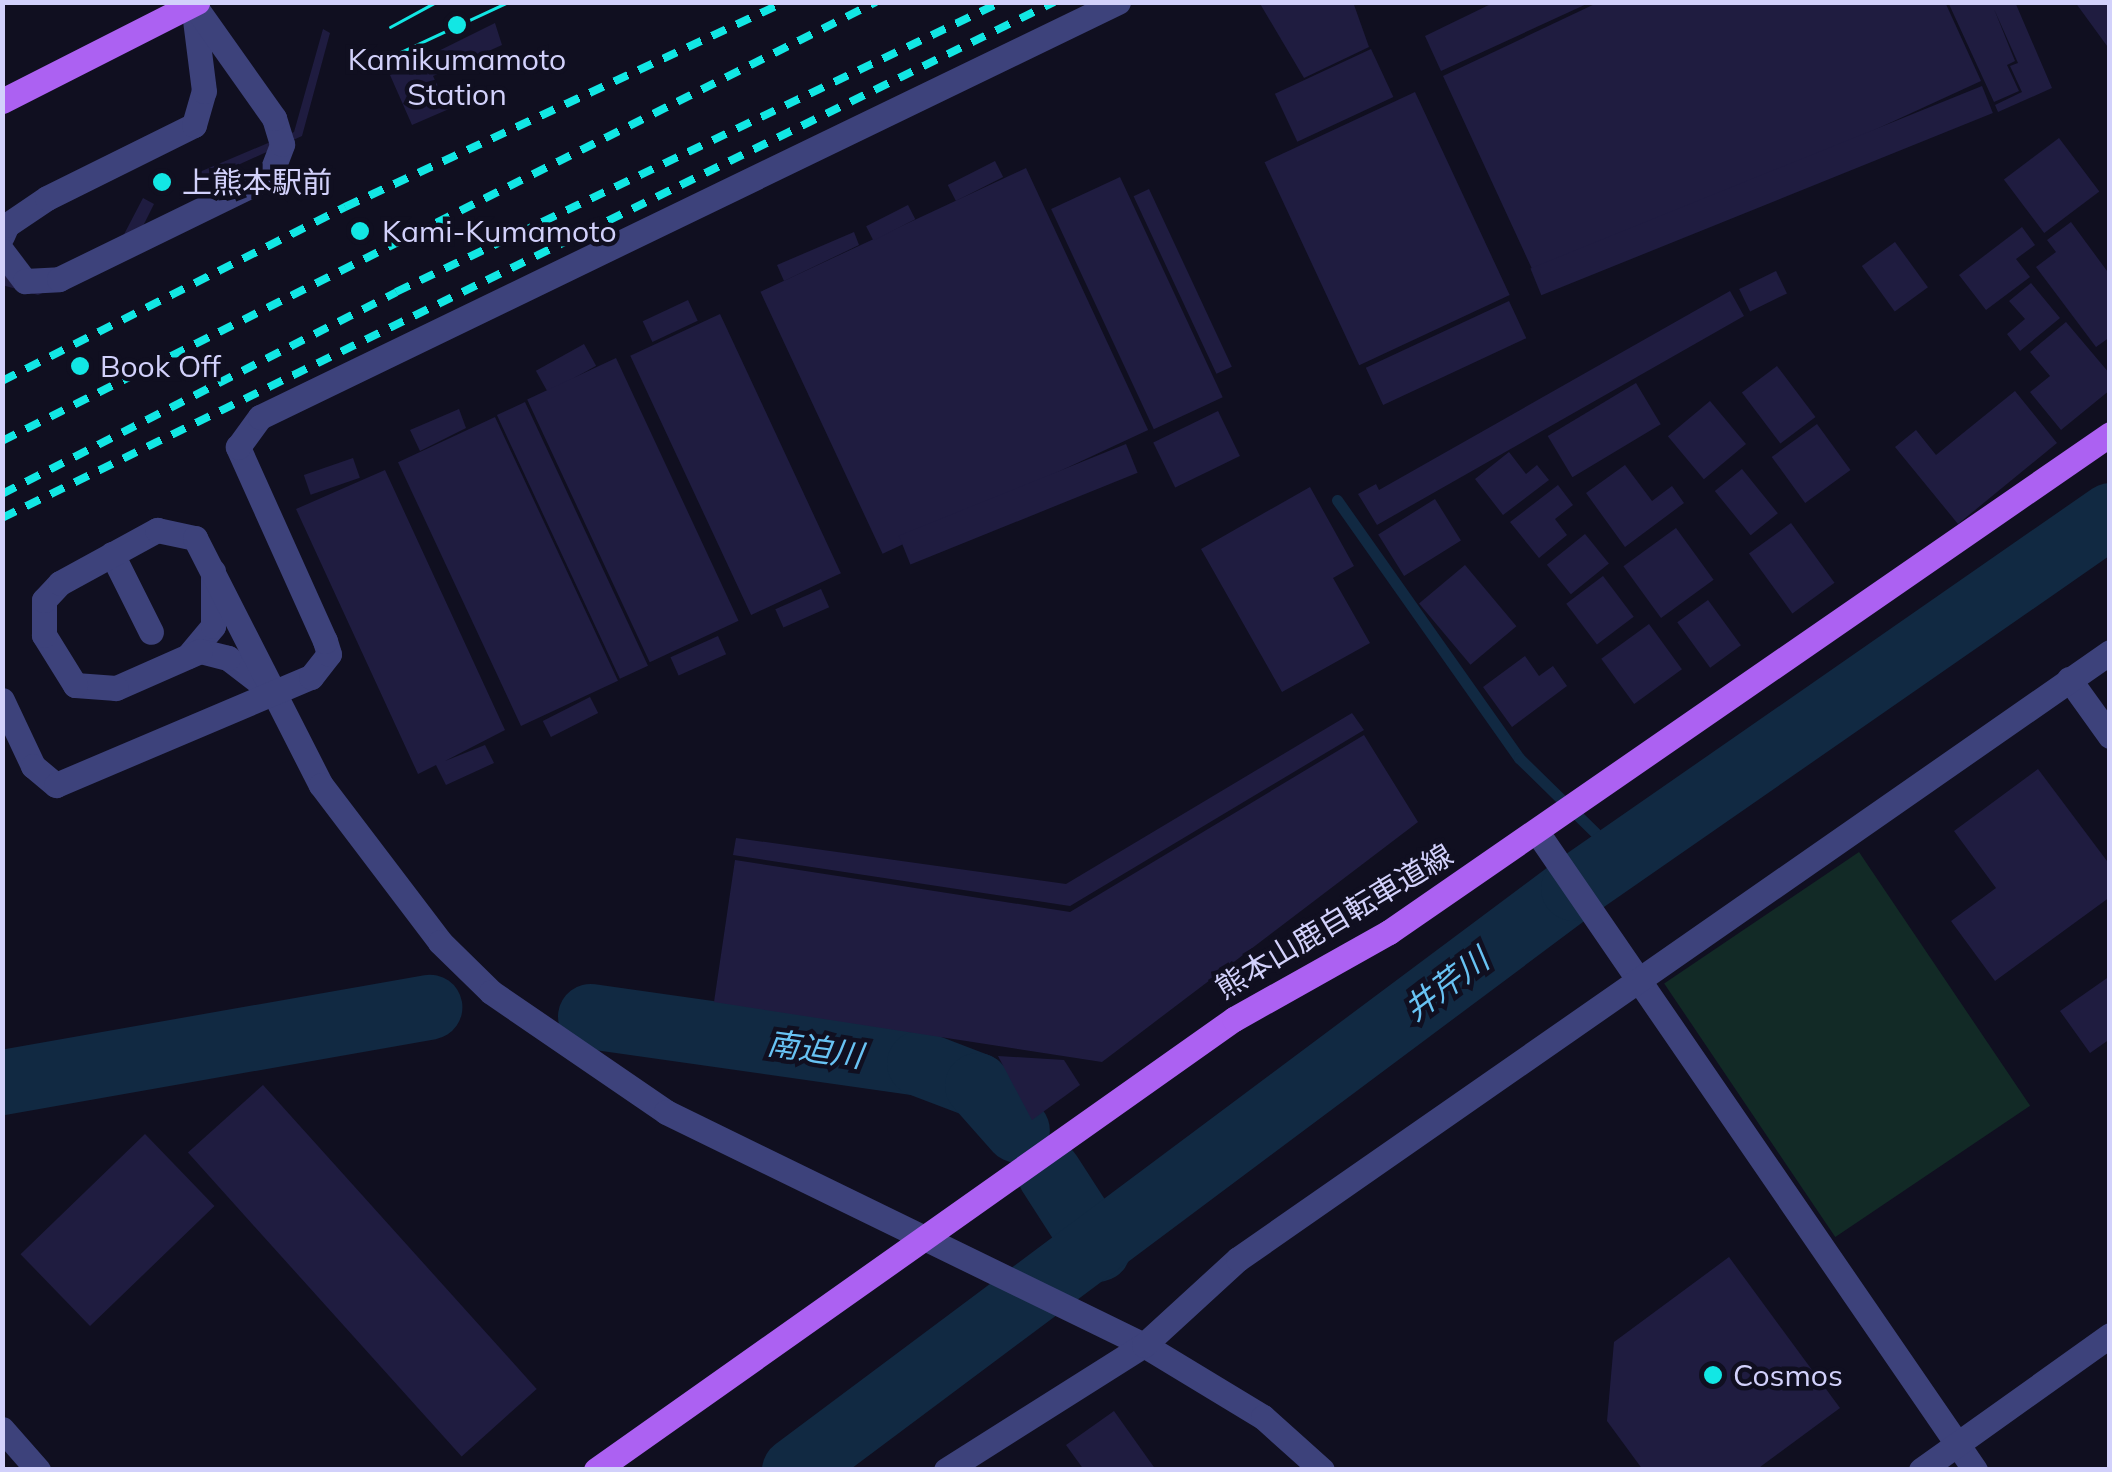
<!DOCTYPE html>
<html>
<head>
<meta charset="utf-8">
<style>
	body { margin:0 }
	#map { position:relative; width:2112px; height:1472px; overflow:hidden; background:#100f20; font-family:Mulish,"Noto Sans JP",sans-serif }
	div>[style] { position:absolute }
	.green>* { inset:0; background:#122a26; transform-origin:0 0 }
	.stream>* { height:11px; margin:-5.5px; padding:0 5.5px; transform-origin:5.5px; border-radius:5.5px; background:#112942 }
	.river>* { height:65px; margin:-32.5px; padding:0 32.5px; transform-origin:32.5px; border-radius:32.5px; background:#112942 }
	.building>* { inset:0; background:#1f1c40; transform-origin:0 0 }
	.minor>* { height:25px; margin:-12.5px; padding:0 12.5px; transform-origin:12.5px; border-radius:12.5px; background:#3d427b }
	.major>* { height:25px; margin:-12.5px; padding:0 12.5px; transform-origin:12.5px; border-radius:12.5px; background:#ac61f2 }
	.tram>* { height:2.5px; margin:-1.25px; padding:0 1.25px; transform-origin:1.25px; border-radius:1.25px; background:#12e7e4 }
	.rail>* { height:8px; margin-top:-4px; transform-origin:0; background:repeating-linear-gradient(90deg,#12e7e4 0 15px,transparent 0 27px) }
	.dots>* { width:28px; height:28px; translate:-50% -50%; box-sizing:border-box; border:5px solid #100f20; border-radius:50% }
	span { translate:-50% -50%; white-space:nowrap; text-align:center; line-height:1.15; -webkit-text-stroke:9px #100f20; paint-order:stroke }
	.poi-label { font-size:30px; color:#d2d1fb }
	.left { translate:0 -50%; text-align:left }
	.street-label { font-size:30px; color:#d2d1fb }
	.water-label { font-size:32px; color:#68c2f3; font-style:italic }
	.frame { position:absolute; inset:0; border:5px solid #d2d1fb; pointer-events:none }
</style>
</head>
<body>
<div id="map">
	<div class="green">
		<i style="left:1859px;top:852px;width:306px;height:235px;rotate:56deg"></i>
	</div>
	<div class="stream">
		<i style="left:1337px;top:500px;width:316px;rotate:54.8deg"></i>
		<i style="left:1519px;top:758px;width:140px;rotate:44.4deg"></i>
	</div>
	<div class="river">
		<i style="left:590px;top:1016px;width:332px;rotate:8.1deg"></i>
		<i style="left:919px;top:1063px;width:62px;rotate:20.8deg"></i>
		<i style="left:977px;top:1085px;width:60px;rotate:48.4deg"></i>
		<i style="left:2px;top:1082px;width:434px;rotate:-10deg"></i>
		<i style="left:1049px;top:1173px;width:90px;rotate:57.2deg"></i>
		<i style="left:794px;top:1470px;width:972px;rotate:-36.76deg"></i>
		<i style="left:1573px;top:888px;width:654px;rotate:-34.78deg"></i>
	</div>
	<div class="building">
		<i style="clip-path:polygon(1259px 2px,1353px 2px,1369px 47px,1304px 78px)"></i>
		<i style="clip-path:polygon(1495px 2px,1591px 2px,1441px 71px,1425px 36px)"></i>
		<i style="clip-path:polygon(1599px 2px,1945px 2px,1981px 81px,1539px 284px,1443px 76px)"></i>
		<i style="clip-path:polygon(1948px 2px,2015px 2px,2052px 88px,1998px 112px,1995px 105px,2022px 92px,2010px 66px,2018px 63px,1994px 9px,2015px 61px,2007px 65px,2019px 91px,1994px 102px)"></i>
		<i style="clip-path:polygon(2075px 2px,2110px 2px,2110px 50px)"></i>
		<i style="clip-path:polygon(495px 23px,502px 45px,433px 76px,449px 109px,412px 125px,390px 75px)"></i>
		<i style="clip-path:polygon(323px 29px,330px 33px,302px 136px,194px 185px,190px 176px,294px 132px)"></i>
		<i style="left:1371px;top:49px;width:53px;height:106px;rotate:65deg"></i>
		<i style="left:1982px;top:86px;width:29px;height:487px;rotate:68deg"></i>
		<i style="left:1415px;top:92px;width:224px;height:166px;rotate:65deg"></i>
		<i style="left:2059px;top:138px;width:67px;height:69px;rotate:53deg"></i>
		<i style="left:995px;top:161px;width:18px;height:53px;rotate:63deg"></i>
		<i style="left:1026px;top:168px;width:289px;height:293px;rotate:65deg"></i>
		<i style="left:1120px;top:177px;width:243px;height:76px;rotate:65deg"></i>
		<i style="left:1149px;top:189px;width:196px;height:17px;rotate:65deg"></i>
		<i style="clip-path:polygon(143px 198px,154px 204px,129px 254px,38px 295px,2px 285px,2px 271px,33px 281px,120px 242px)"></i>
		<i style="left:908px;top:205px;width:16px;height:47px;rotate:63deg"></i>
		<i style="clip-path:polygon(2071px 222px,2110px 275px,2110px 337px,2096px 347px,2036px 267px,2056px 252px,2047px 240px)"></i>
		<i style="clip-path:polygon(2022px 227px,2035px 245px,2016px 259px,2030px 277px,1986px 310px,1959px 275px)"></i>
		<i style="clip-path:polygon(854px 232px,859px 245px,784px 281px,777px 265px)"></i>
		<i style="left:1895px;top:242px;width:56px;height:41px;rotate:54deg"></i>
		<i style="left:1776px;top:271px;width:25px;height:41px;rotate:64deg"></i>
		<i style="clip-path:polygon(2031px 283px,2060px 318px,2020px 351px,2007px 334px,2025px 319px,2009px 301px)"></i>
		<i style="clip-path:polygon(1730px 291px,1744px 316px,1377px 525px,1358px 494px,1376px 484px,1379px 490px)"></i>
		<i style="left:688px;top:300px;width:23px;height:50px;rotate:65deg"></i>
		<i style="left:1509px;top:301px;width:41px;height:158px;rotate:65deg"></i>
		<i style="left:720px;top:314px;width:286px;height:99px;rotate:65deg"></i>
		<i style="clip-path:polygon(2066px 322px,2110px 374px,2110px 390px,2061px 430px,2030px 392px,2050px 376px,2030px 352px)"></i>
		<i style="left:584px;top:344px;width:25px;height:55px;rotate:61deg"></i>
		<i style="left:616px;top:358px;width:290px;height:98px;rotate:65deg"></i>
		<i style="left:1777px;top:366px;width:64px;height:44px;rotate:53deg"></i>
		<i style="left:1636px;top:383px;width:48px;height:103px;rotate:59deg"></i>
		<i style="clip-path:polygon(2015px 391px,2057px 443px,1958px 524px,1895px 447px,1916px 430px,1936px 455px)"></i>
		<i style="left:1710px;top:401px;width:56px;height:55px;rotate:50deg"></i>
		<i style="left:525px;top:402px;width:291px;height:31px;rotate:65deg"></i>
		<i style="clip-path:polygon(459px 409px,466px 428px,420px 451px,410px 430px)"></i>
		<i style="left:1218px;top:411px;width:50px;height:72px;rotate:64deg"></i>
		<i style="left:495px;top:417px;width:291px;height:107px;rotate:65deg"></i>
		<i style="left:1817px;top:424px;width:57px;height:56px;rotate:54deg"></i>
		<i style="left:1126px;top:444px;width:31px;height:245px;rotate:68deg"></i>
		<i style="clip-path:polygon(1509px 452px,1526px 474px,1537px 465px,1549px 480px,1503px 515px,1475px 479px)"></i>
		<i style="left:353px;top:458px;width:21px;height:52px;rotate:71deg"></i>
		<i style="clip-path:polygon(1625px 465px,1652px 501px,1672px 486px,1684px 503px,1625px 547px,1586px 493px)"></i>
		<i style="left:1742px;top:469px;width:57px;height:35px;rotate:51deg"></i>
		<i style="clip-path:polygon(385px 470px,505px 730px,445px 761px,485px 745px,494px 763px,446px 785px,436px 765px,418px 774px,296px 509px)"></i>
		<i style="clip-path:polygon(1558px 485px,1573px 505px,1555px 519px,1567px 535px,1539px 558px,1510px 522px)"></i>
		<i style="clip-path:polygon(1310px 487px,1354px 566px,1333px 578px,1370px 643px,1282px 692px,1201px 549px)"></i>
		<i style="left:1435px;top:499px;width:49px;height:67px;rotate:58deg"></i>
		<i style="left:1791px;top:523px;width:74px;height:52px;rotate:54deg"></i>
		<i style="left:1676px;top:528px;width:64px;height:65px;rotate:54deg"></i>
		<i style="left:1585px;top:534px;width:38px;height:49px;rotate:51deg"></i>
		<i style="left:1465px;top:565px;width:80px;height:60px;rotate:50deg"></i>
		<i style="left:1603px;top:576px;width:51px;height:46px;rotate:53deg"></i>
		<i style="left:821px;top:589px;width:20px;height:50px;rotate:66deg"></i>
		<i style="left:1708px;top:600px;width:56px;height:38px;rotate:54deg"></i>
		<i style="left:1649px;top:624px;width:56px;height:59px;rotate:54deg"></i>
		<i style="left:718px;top:636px;width:20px;height:52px;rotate:66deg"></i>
		<i style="clip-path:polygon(1525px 656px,1539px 676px,1553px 666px,1567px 686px,1512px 727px,1483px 687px)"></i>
		<i style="left:590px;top:697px;width:18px;height:53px;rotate:63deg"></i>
		<i style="clip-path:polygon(1352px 713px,1364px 730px,1070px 906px,733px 855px,736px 838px,1066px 884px)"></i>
		<i style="clip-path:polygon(1364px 735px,1418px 822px,1102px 1062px,714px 1002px,735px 860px,1070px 912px)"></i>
		<i style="clip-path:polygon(2038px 769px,2110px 865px,2110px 897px,1995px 981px,1951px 921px,1996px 888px,1954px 831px)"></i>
		<i style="clip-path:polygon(2110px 976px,2110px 1039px,2090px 1053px,2060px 1011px)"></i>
		<i style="clip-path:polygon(998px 1056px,1064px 1060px,1080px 1085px,1032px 1120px)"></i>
		<i style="left:263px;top:1085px;width:409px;height:101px;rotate:48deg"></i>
		<i style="left:145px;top:1134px;width:100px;height:173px;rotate:46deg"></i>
		<i style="clip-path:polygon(1729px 1257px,1840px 1408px,1756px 1470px,1643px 1470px,1607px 1421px,1614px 1342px)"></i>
		<i style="clip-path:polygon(1114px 1411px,1156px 1470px,1084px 1470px,1066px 1445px)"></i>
	</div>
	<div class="minor">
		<i style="left:2px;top:236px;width:12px;rotate:-66deg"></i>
		<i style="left:7px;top:225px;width:48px;rotate:-34deg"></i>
		<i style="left:47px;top:198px;width:164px;rotate:-26.4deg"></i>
		<i style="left:194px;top:125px;width:35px;rotate:-74deg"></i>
		<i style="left:204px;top:91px;width:88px;rotate:-97.2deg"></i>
		<i style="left:2px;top:251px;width:38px;rotate:53deg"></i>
		<i style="left:25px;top:281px;width:34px;rotate:-3deg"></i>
		<i style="left:59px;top:279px;width:235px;rotate:-26deg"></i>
		<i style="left:270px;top:176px;width:34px;rotate:-69deg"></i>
		<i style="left:282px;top:144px;width:27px;rotate:-107deg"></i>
		<i style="left:274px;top:118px;width:142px;rotate:-125.3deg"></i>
		<i style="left:112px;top:554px;width:87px;rotate:63.4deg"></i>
		<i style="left:188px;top:656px;width:39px;rotate:-50deg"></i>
		<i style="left:213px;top:626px;width:55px;rotate:-90deg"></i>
		<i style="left:2069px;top:679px;width:70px;rotate:54.3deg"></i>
		<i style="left:272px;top:692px;width:56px;rotate:-142.3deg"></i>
		<i style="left:228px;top:658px;width:29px;rotate:-166deg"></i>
		<i style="left:200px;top:651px;width:92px;rotate:156.2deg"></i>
		<i style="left:116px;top:688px;width:41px;rotate:-175.8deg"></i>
		<i style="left:75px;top:685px;width:59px;rotate:-121.8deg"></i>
		<i style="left:44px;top:635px;width:35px;rotate:-90deg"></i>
		<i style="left:44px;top:600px;width:23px;rotate:-47deg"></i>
		<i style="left:60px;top:583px;width:111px;rotate:-28.7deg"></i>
		<i style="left:157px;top:530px;width:39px;rotate:12deg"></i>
		<i style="left:195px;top:538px;width:277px;rotate:63deg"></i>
		<i style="left:321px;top:785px;width:197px;rotate:52.8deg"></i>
		<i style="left:440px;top:942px;width:71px;rotate:44.4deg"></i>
		<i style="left:491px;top:992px;width:212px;rotate:34.4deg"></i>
		<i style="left:666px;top:1112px;width:532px;rotate:25.99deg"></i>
		<i style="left:1144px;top:1345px;width:139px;rotate:31.2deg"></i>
		<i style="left:1263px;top:1417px;width:79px;rotate:41.9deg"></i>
		<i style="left:2px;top:700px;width:73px;rotate:64.8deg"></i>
		<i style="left:33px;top:766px;width:30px;rotate:40deg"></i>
		<i style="left:56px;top:785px;width:277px;rotate:-23deg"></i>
		<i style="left:311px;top:677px;width:29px;rotate:-52deg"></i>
		<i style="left:329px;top:654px;width:14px;rotate:-107deg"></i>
		<i style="left:325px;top:641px;width:213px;rotate:-114.2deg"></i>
		<i style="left:238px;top:447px;width:37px;rotate:-54deg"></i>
		<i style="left:260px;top:417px;width:953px;rotate:-25.81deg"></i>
		<i style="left:1537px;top:832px;width:774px;rotate:55.53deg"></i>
		<i style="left:2px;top:1429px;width:55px;rotate:48.7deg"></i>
		<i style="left:946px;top:1470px;width:234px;rotate:-32.3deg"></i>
		<i style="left:1144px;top:1345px;width:127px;rotate:-42.5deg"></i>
		<i style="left:1238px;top:1259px;width:1062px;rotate:-34.84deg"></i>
		<i style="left:1921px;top:1470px;width:232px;rotate:-35.5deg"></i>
	</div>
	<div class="major">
		<i style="left:2px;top:101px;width:219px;rotate:-26.9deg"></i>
		<i style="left:596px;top:1470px;width:781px;rotate:-35.26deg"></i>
		<i style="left:1234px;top:1019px;width:178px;rotate:-29.3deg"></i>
		<i style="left:1389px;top:932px;width:876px;rotate:-34.63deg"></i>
	</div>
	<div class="tram">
		<i style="left:390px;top:27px;width:52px;rotate:-28.5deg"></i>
		<i style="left:401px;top:52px;width:118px;rotate:-25deg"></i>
	</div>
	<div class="rail">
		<i style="left:2px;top:381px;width:385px;rotate:-26.9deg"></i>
		<i style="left:345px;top:207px;width:485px;rotate:-25deg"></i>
		<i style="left:2px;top:441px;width:978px;rotate:-26.67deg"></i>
		<i style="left:2px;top:494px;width:443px;rotate:-27.1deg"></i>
		<i style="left:396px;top:292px;width:671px;rotate:-25.61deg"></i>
		<i style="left:2px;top:518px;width:1172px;rotate:-26.13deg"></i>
	</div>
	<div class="dots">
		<i style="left:457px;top:25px;background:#12e7e4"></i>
		<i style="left:162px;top:182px;background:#12e7e4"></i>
		<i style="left:360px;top:231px;background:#12e7e4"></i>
		<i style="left:80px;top:366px;background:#12e7e4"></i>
		<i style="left:1713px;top:1375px;background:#12e7e4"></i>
	</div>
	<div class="poi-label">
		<span style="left:457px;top:76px">Kamikumamoto<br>Station</span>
		<span class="left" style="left:182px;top:182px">上熊本駅前</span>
		<span class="left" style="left:382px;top:231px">Kami-Kumamoto</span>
		<span class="left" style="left:100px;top:366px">Book Off</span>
		<span class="left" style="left:1733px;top:1375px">Cosmos</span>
	</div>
	<div class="street-label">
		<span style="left:1334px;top:921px;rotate:-31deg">熊本山鹿自転車道線</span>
	</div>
	<div class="water-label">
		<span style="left:1446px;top:984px;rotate:-37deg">井芹川</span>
		<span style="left:815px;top:1049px;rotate:8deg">南迫川</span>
	</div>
	<div class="frame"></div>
</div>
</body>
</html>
